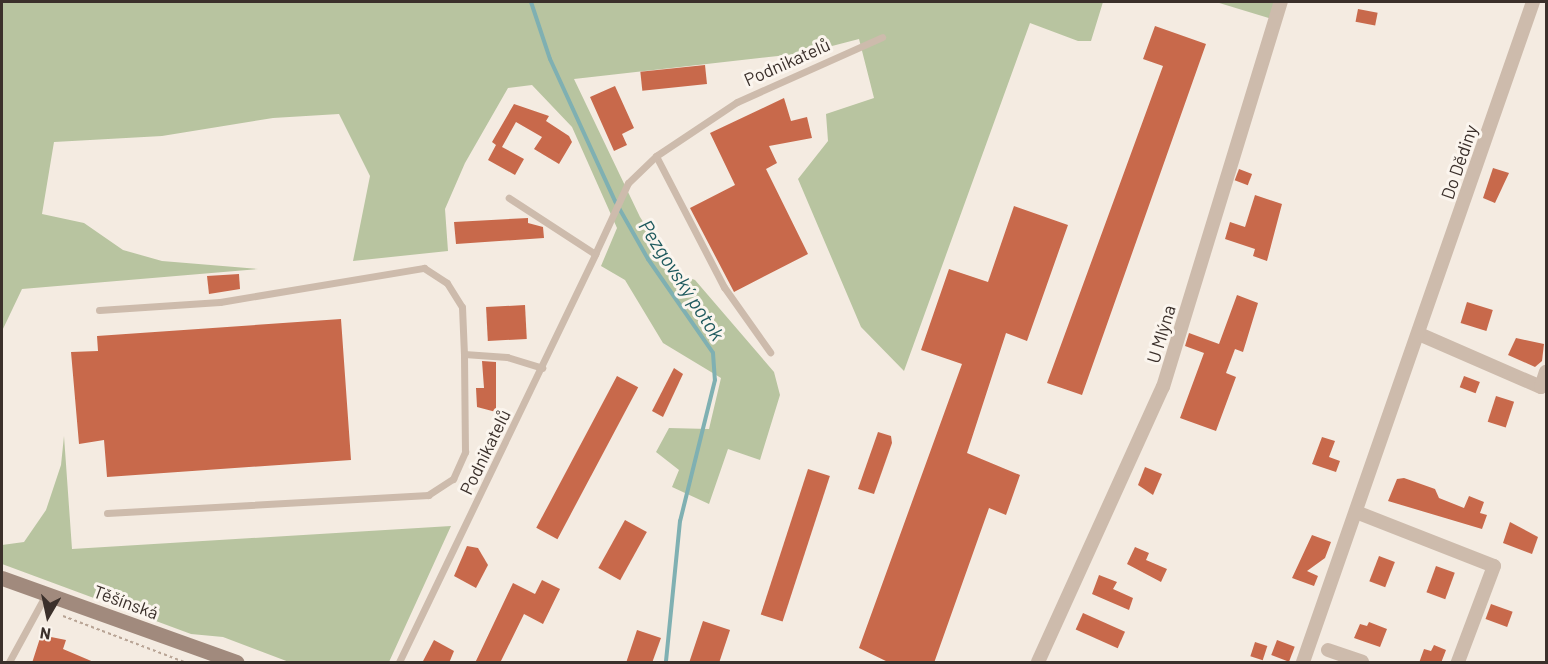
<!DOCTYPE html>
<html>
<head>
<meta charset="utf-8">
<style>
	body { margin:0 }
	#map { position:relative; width:1548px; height:664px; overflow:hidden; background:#f4ebe1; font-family:Barlow,sans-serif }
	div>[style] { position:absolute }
	.green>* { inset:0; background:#b8c4a0 }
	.stream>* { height:4px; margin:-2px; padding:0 2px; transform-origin:2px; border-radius:2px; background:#7fb0b2 }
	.building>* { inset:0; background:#c8694b; transform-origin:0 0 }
	.path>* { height:2px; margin-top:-1px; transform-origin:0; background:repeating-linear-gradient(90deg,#b9a596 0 3px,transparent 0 6px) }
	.lane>* { height:7px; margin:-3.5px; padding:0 3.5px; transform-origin:3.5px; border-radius:3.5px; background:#cdbbac }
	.street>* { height:14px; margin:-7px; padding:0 7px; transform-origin:7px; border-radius:7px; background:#cdbbac }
	.secondary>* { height:15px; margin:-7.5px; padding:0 7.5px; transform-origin:7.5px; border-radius:7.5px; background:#a18a7d }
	span { translate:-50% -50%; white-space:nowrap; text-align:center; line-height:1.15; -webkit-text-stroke:6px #fbf5ee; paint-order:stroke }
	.street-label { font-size:18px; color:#3b302b }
	.water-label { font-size:20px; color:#1f5a5e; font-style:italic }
	.frame { position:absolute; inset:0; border:3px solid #3b302b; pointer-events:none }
	.north { position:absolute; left:18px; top:586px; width:60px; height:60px; -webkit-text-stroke:4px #fbf5ee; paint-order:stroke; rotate:189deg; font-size:16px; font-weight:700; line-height:24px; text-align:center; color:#3b302b }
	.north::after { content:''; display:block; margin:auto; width:21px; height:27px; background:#3b302b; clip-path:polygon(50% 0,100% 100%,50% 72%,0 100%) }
</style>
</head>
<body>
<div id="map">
	<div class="green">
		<i style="clip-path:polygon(2px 2px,1103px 2px,1091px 41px,1078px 41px,1030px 23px,904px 371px,861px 327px,798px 179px,828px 141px,826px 114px,874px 98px,859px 39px,805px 53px,574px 79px,640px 217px,676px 273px,695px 280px,774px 372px,780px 395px,760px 460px,728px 449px,709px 504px,672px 487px,679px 470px,656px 452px,669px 428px,709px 429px,721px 378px,663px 343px,625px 280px,601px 266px,617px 228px,572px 127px,532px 85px,508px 88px,465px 163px,445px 209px,448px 251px,353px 261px,370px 176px,339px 114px,273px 118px,162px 136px,54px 142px,42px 214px,84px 223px,123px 250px,162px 261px,258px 269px,22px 289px,2px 331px)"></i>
		<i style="clip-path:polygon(1216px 2px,1278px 2px,1272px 19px)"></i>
		<i style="clip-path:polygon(64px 436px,72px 549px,451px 526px,389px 662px,289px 662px,223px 637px,191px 634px,2px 564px,2px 545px,24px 542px,46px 510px,61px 465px)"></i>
	</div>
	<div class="stream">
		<i style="left:531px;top:2px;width:60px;rotate:71.6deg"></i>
		<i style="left:550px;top:59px;width:156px;rotate:65.4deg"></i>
		<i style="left:615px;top:201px;width:67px;rotate:60.4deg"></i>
		<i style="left:648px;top:259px;width:114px;rotate:55.3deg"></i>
		<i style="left:713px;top:353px;width:27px;rotate:86deg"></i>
		<i style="left:715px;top:380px;width:145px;rotate:103.9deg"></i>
		<i style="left:680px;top:521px;width:142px;rotate:95.7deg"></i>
	</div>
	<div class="building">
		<i style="left:1358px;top:9px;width:20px;height:13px;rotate:11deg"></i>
		<i style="clip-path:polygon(1155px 26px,1206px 44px,1082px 395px,1047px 383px,1163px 66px,1143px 59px)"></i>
		<i style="left:705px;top:65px;width:19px;height:65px;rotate:84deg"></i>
		<i style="clip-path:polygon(615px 86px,634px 128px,622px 134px,627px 145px,614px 151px,590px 97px)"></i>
		<i style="clip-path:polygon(784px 98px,791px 121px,807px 117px,812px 138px,769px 146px,777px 163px,766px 169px,808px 254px,734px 292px,690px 208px,735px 185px,710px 133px)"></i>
		<i style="clip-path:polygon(514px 104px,549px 116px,546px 121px,569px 136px,572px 142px,559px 164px,534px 149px,542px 137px,516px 122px,502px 147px,524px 159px,515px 175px,488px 160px,496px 145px,492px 142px)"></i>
		<i style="clip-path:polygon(1493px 168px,1509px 173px,1495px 203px,1483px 198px)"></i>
		<i style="left:1239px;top:169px;width:14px;height:12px;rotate:21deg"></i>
		<i style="clip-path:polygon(1255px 195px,1282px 204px,1267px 261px,1253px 256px,1255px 249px,1225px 239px,1230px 222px,1245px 227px)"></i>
		<i style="clip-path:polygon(1014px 206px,1068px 225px,1027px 341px,1006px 333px,967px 453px,1020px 475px,1006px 515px,989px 508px,934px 663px,890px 663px,859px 648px,962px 364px,921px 350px,949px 269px,988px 282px)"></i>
		<i style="clip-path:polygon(528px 218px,528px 223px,543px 227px,544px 238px,456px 244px,454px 222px)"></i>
		<i style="clip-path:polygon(239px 274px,240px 289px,209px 294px,207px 276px)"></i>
		<i style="clip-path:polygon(1237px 295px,1258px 303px,1243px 352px,1235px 349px,1226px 373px,1236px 377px,1216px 431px,1180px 418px,1204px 353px,1185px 346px,1189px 333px,1219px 344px)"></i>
		<i style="left:1467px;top:302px;width:27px;height:22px;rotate:17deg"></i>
		<i style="left:525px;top:305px;width:34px;height:39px;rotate:87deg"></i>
		<i style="clip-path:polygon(341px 319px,351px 460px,107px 477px,104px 440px,79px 444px,71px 352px,98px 351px,97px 336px)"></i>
		<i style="clip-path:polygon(1516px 338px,1544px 344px,1542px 361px,1535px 367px,1508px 355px)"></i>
		<i style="clip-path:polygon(482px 361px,496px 362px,496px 412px,477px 407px,476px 388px,484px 388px)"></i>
		<i style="clip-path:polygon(674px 368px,683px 374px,663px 417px,652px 411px)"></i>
		<i style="left:617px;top:376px;width:24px;height:172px;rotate:28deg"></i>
		<i style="left:1464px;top:376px;width:17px;height:12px;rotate:21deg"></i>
		<i style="left:1496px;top:396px;width:19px;height:27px;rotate:18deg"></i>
		<i style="clip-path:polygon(878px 432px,891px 436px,892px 443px,874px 494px,858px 489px)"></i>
		<i style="clip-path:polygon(1322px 437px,1335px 441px,1329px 457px,1340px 461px,1336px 472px,1312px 464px)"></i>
		<i style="clip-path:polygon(1145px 467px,1162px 474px,1153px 495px,1138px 485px)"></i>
		<i style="left:808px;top:469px;width:23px;height:153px;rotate:18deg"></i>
		<i style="clip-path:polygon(1404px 478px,1435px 489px,1439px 498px,1464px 508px,1469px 496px,1484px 502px,1480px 513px,1487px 515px,1482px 529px,1388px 501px,1397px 479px)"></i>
		<i style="left:625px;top:520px;width:25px;height:55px;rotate:29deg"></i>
		<i style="clip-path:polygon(1510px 522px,1538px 537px,1532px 554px,1503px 543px)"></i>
		<i style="clip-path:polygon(1312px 535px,1331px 542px,1325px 558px,1307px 571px,1318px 576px,1314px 586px,1292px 578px)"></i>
		<i style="clip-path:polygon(467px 546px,478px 548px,488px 565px,476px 588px,454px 576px)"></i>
		<i style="clip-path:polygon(1135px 547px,1149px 553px,1146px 560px,1167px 569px,1161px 582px,1127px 564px)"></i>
		<i style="left:1379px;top:556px;width:17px;height:27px;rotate:21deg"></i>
		<i style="left:1436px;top:566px;width:20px;height:28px;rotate:20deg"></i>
		<i style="clip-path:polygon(1099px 575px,1117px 582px,1113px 589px,1133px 598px,1129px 610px,1092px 594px)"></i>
		<i style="clip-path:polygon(542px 580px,560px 589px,543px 624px,524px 614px,500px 663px,475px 663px,513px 583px,535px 594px)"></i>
		<i style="left:1491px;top:604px;width:23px;height:16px;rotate:20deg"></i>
		<i style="left:1083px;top:613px;width:46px;height:18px;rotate:24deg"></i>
		<i style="clip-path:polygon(703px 621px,730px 630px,719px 663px,689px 663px)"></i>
		<i style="clip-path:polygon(1369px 622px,1387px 629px,1380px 647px,1354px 638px,1360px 624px,1367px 626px)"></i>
		<i style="clip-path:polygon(637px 630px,661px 638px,652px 663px,626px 663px)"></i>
		<i style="clip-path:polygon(41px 635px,66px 640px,63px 649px,96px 663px,32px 663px)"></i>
		<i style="clip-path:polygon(434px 640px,454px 651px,449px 663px,422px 663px)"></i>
		<i style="left:1277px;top:640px;width:19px;height:16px;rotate:21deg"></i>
		<i style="left:1255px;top:642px;width:13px;height:15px;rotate:18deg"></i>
		<i style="clip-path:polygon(1434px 645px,1446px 650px,1441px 663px,1419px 663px,1424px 649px,1431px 651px)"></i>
	</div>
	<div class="path">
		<i style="left:63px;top:616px;width:129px;rotate:20.8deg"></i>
	</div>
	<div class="lane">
		<i style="left:656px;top:156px;width:148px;rotate:62.6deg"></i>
		<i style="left:724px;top:287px;width:80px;rotate:54.7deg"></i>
		<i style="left:595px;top:254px;width:78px;rotate:-65.1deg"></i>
		<i style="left:628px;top:183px;width:39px;rotate:-44deg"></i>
		<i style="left:656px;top:156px;width:97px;rotate:-33.7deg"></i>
		<i style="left:737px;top:102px;width:159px;rotate:-24.1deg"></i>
		<i style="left:99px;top:310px;width:121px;rotate:-3.8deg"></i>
		<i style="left:220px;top:302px;width:207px;rotate:-9.5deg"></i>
		<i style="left:424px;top:268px;width:27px;rotate:33deg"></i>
		<i style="left:447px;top:283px;width:28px;rotate:58deg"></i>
		<i style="left:462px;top:307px;width:47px;rotate:87.6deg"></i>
		<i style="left:107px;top:513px;width:322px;rotate:-3.2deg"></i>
		<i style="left:428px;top:495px;width:30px;rotate:-33deg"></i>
		<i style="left:453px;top:479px;width:30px;rotate:-66deg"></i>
		<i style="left:465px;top:452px;width:98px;rotate:-90.6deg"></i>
		<i style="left:464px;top:354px;width:43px;rotate:4deg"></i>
		<i style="left:507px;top:357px;width:37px;rotate:17deg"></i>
		<i style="left:9px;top:662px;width:77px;rotate:-61.4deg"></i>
		<i style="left:399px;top:662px;width:453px;rotate:-64.3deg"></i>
		<i style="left:595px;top:254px;width:103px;rotate:-146.9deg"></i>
	</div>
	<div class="street">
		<i style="left:1419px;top:334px;width:133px;rotate:23.5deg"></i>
		<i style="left:1541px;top:387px;width:16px;rotate:-72deg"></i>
		<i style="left:1356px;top:512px;width:148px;rotate:21.4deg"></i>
		<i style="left:1494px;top:566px;width:103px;rotate:110.6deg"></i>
		<i style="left:1328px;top:650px;width:36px;rotate:19deg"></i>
		<i style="left:1038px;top:662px;width:302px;rotate:-65.6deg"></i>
		<i style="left:1163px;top:387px;width:403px;rotate:-73deg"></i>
		<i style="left:1303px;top:662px;width:699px;rotate:-70.79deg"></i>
	</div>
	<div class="secondary">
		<i style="left:2px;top:578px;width:249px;rotate:19.7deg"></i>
	</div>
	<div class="street-label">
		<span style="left:787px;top:62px;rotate:-24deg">Podnikatelů</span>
		<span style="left:1459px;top:162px;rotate:-71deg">Do Dědiny</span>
		<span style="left:1161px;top:334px;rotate:-73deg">U Mlýna</span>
		<span style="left:485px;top:452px;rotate:-64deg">Podnikatelů</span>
		<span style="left:126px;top:602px;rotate:20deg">Těšínská</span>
	</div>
	<div class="water-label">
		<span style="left:682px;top:280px;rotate:57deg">Pezgovský potok</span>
	</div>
	<div class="frame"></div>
	<div class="north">N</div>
</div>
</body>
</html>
